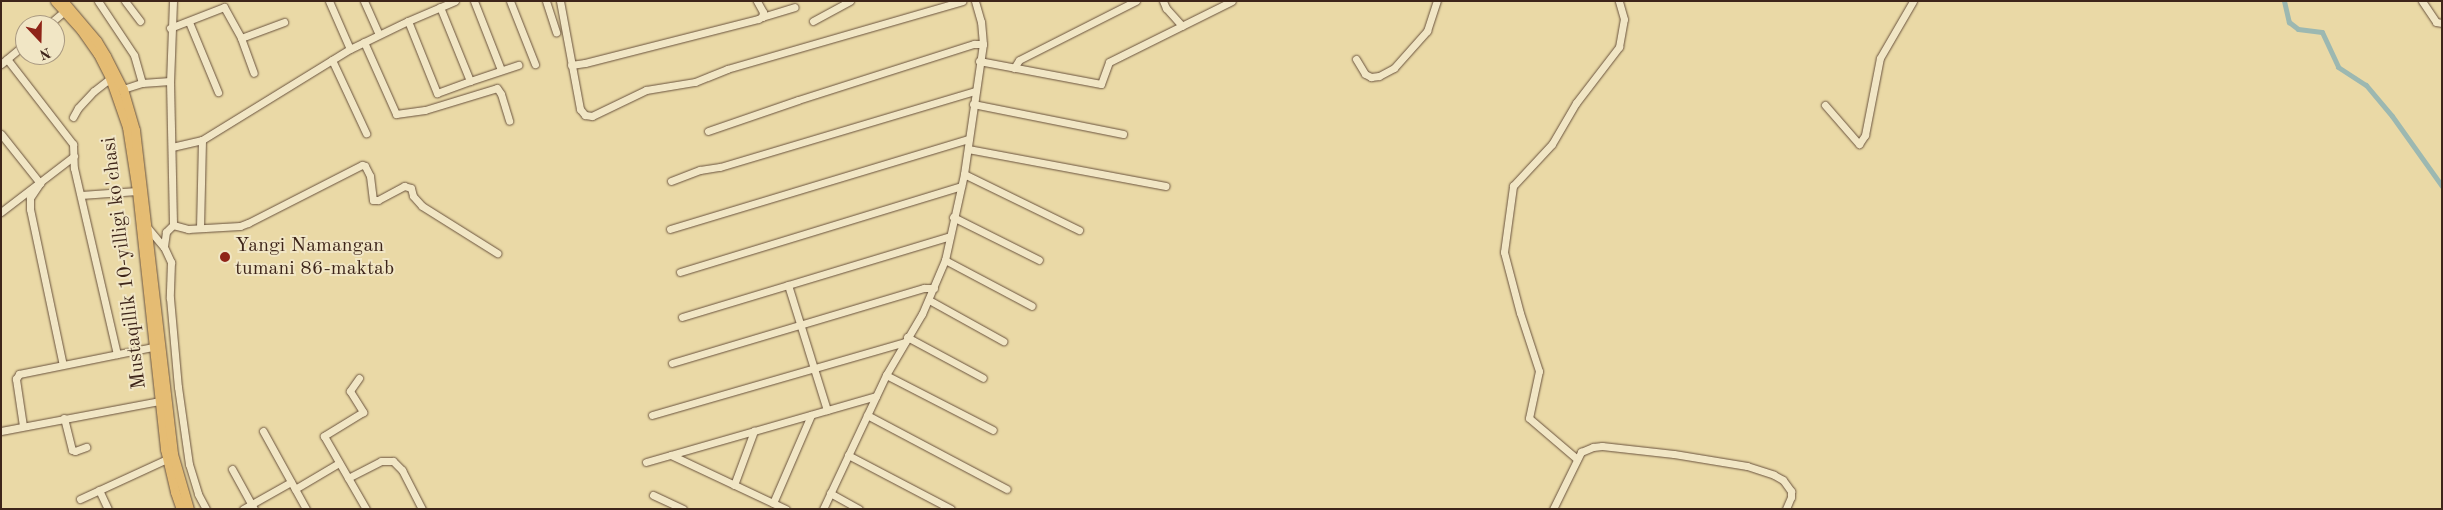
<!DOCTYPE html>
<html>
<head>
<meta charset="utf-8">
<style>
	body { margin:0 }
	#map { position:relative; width:2443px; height:510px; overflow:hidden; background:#ead9a6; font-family:"Old Standard TT",serif }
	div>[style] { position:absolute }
	.canal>* { height:5px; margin:-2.5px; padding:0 2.5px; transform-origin:2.5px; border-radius:2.5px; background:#9cb8b1 }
	.roads { filter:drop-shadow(0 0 1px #69523d) drop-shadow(0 0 1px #69523d) }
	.minor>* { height:7px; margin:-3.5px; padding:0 3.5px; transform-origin:3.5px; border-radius:3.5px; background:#f1e6c5 }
	.major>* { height:9px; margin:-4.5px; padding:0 4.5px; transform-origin:4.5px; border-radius:4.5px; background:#e5bc73 }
	.dots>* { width:14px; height:14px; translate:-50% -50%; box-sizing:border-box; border:2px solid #f1e6c5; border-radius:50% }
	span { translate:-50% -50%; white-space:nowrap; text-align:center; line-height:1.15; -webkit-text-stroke:4px #f1e6c5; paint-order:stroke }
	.poi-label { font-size:20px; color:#3e251a }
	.left { translate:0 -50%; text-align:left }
	.street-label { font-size:20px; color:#3e251a }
	.frame { position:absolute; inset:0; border:2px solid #3e251a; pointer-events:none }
	.north { position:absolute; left:15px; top:15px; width:50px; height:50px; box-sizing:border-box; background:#f1e6c5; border:1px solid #a99981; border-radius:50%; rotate:159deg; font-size:14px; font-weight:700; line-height:20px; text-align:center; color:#3e251a }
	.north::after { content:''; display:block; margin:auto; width:18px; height:22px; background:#8f2418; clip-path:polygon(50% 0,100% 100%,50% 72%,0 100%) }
</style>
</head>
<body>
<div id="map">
	<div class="canal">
		<i style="left:2284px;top:1px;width:22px;rotate:77deg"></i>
		<i style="left:2289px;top:22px;width:11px;rotate:38deg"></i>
		<i style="left:2298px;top:29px;width:24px;rotate:7deg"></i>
		<i style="left:2322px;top:32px;width:38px;rotate:65deg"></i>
		<i style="left:2338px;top:67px;width:33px;rotate:33deg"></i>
		<i style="left:2366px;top:85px;width:40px;rotate:50deg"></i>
		<i style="left:2392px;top:116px;width:86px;rotate:54.5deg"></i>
	</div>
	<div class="roads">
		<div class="minor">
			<i style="left:98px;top:1px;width:65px;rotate:56.3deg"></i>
			<i style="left:134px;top:55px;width:29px;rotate:74deg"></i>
			<i style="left:125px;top:1px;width:25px;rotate:53deg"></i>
			<i style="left:173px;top:1px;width:80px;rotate:92.1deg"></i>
			<i style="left:170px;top:81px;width:144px;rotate:88.8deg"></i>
			<i style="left:329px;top:1px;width:52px;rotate:66.4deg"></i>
			<i style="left:364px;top:1px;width:36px;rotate:66deg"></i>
			<i style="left:474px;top:1px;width:74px;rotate:68.6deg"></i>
			<i style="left:510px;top:1px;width:68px;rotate:68.4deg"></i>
			<i style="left:546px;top:1px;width:33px;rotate:72deg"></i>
			<i style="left:560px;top:1px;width:110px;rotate:79.5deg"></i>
			<i style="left:580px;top:109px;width:8px;rotate:50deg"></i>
			<i style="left:585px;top:115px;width:7px;rotate:8deg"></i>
			<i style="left:592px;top:116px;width:60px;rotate:-25.7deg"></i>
			<i style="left:646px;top:90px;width:50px;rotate:-9.3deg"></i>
			<i style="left:695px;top:82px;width:35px;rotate:-22deg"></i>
			<i style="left:727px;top:69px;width:245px;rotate:-16.1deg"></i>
			<i style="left:1163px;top:1px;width:8px;rotate:67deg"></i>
			<i style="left:1166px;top:8px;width:24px;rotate:48deg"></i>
			<i style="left:2422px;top:1px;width:25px;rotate:56deg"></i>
			<i style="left:2436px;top:22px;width:6px;rotate:9deg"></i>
			<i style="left:440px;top:7px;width:80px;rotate:67.9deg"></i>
			<i style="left:470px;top:81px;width:51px;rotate:-18.4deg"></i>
			<i style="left:762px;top:17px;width:34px;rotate:-17deg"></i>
			<i style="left:408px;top:21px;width:78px;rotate:68.1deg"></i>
			<i style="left:437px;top:93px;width:35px;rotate:-20deg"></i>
			<i style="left:813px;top:21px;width:42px;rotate:-28.4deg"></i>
			<i style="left:189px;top:22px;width:76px;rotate:67.5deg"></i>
			<i style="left:48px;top:25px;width:25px;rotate:-40deg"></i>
			<i style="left:170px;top:28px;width:58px;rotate:-21.3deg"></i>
			<i style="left:224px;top:7px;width:35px;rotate:61deg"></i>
			<i style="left:241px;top:38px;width:37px;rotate:70deg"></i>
			<i style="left:241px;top:38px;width:46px;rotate:-20.4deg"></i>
			<i style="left:364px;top:42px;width:79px;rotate:66deg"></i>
			<i style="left:396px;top:114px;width:29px;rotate:-8deg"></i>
			<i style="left:425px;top:110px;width:75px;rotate:-17deg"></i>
			<i style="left:497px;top:88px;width:7px;rotate:56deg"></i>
			<i style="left:501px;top:94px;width:28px;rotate:73deg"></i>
			<i style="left:7px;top:59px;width:108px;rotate:52.2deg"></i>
			<i style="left:73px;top:144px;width:24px;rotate:88deg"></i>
			<i style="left:74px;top:168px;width:191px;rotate:77deg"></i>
			<i style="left:1356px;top:59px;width:17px;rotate:59deg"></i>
			<i style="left:1365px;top:74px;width:7px;rotate:27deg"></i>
			<i style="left:1371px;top:77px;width:8px;rotate:-7deg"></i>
			<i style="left:1379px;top:76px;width:17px;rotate:-28deg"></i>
			<i style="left:1394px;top:68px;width:50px;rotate:-48.3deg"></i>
			<i style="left:1427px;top:31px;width:32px;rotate:-72deg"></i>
			<i style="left:332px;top:60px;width:81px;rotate:65deg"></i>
			<i style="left:979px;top:61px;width:124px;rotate:10.7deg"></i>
			<i style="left:1101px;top:84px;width:23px;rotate:-70deg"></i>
			<i style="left:1109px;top:62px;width:137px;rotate:-26.4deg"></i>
			<i style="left:1px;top:64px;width:31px;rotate:-40deg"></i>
			<i style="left:571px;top:65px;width:14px;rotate:-8deg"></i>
			<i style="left:585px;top:63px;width:179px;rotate:-14.3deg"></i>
			<i style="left:758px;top:19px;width:4px;rotate:-27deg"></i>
			<i style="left:762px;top:17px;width:5px;rotate:-79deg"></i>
			<i style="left:763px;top:12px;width:13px;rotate:-119deg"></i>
			<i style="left:1014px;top:68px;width:9px;rotate:-58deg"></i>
			<i style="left:1019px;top:60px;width:131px;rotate:-26.8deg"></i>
			<i style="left:123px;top:89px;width:20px;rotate:-18deg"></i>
			<i style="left:142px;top:83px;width:28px;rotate:-4deg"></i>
			<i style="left:973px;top:104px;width:153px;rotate:11.3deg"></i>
			<i style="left:1825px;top:105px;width:52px;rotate:48.9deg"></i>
			<i style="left:1859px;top:144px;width:11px;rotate:-56deg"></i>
			<i style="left:1865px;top:135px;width:78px;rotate:-79deg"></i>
			<i style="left:1880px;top:58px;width:66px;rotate:-59.9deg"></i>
			<i style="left:73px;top:117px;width:10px;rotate:-61deg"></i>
			<i style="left:78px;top:108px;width:23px;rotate:-47deg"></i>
			<i style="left:94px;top:91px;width:24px;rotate:-38deg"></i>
			<i style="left:708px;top:131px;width:95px;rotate:-19deg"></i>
			<i style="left:798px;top:100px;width:185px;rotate:-17.7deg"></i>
			<i style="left:974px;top:44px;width:9px"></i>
			<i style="left:1px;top:134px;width:63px;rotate:51.5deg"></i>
			<i style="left:40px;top:183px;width:18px;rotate:124deg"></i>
			<i style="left:30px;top:198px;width:11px;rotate:90deg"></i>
			<i style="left:30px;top:209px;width:159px;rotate:78.1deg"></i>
			<i style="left:172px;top:147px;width:31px;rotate:-13deg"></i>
			<i style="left:202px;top:140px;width:174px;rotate:-31.6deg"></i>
			<i style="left:350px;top:49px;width:64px;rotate:-25.8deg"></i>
			<i style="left:408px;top:21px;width:51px;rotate:-23.1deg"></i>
			<i style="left:968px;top:149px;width:201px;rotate:10.6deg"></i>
			<i style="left:964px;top:174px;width:128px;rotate:26deg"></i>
			<i style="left:671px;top:181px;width:31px;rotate:-21deg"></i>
			<i style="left:700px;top:170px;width:20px;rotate:-9deg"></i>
			<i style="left:720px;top:167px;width:266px;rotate:-16.6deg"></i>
			<i style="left:81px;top:195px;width:56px;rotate:-4.1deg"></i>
			<i style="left:1px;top:212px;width:92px;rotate:-37.5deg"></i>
			<i style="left:953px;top:217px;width:96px;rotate:26.6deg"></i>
			<i style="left:173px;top:225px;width:16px;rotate:15deg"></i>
			<i style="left:188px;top:229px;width:52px;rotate:-3.3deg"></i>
			<i style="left:240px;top:226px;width:9px;rotate:-21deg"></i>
			<i style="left:248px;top:223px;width:128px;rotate:-27deg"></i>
			<i style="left:362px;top:165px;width:3px;rotate:18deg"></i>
			<i style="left:365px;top:166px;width:11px;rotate:63deg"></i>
			<i style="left:370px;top:176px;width:24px;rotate:83deg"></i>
			<i style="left:373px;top:200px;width:5px"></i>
			<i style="left:378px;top:200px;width:30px;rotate:-28deg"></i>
			<i style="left:404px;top:186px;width:7px;rotate:16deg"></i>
			<i style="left:411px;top:188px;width:8px;rotate:76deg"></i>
			<i style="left:413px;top:196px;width:13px;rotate:48deg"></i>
			<i style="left:422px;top:206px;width:89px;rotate:32.1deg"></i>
			<i style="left:173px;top:225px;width:10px;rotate:135deg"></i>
			<i style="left:166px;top:232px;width:15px;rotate:98deg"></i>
			<i style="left:164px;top:247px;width:17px;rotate:65deg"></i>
			<i style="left:171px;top:262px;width:36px;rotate:92deg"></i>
			<i style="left:170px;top:298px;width:89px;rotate:84.9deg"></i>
			<i style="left:178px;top:387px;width:78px;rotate:81.9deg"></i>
			<i style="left:189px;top:464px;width:31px;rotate:73deg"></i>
			<i style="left:198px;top:494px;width:17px;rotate:62deg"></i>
			<i style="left:147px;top:227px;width:26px;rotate:50deg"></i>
			<i style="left:200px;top:228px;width:88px;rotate:-88.7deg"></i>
			<i style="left:670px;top:229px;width:312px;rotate:-16.8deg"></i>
			<i style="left:945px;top:260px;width:98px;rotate:27.9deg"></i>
			<i style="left:680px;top:272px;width:294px;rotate:-17deg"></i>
			<i style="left:788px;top:285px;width:131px;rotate:72.7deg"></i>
			<i style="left:929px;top:300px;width:85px;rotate:29deg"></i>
			<i style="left:682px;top:317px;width:280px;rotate:-16.8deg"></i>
			<i style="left:907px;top:337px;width:86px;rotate:28.3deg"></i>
			<i style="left:672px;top:363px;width:263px;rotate:-16.6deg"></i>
			<i style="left:924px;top:288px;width:10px"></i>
			<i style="left:886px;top:375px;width:120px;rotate:27.2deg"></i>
			<i style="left:359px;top:378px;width:16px;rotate:125deg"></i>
			<i style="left:350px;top:391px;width:25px;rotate:58deg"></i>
			<i style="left:363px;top:412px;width:46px;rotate:148.4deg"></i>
			<i style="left:324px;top:436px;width:84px;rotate:60.1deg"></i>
			<i style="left:652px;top:415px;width:263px;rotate:-16.1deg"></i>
			<i style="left:867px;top:415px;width:158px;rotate:27.9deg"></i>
			<i style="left:64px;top:418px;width:33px;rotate:76deg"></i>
			<i style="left:72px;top:450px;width:3px;rotate:18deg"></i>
			<i style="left:75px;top:451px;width:12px;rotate:-20deg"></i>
			<i style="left:23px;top:426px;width:48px;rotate:-98.5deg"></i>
			<i style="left:16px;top:379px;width:6px;rotate:-59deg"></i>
			<i style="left:19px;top:374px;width:137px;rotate:-11.4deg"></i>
			<i style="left:1px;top:431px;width:162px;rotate:-10.7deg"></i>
			<i style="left:263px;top:431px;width:89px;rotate:61.1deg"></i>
			<i style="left:671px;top:455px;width:127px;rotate:25.2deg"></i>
			<i style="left:848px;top:455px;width:116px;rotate:27.7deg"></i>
			<i style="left:1577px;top:459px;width:63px;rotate:-139.5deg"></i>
			<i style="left:1529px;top:418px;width:48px;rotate:-78deg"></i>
			<i style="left:1539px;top:371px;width:61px;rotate:-108.1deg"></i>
			<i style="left:1520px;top:313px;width:63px;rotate:-104.7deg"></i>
			<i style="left:1504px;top:252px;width:67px;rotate:-82.2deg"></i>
			<i style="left:1513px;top:186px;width:57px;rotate:-47.1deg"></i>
			<i style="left:1552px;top:144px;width:48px;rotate:-59.7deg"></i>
			<i style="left:1576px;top:103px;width:71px;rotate:-52.5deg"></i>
			<i style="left:1619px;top:47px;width:28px;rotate:-80deg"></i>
			<i style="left:1624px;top:19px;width:19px;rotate:-106deg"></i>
			<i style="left:646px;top:462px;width:239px;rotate:-16deg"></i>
			<i style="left:232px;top:469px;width:46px;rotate:61.2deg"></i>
			<i style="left:348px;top:478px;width:37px;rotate:-27deg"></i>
			<i style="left:381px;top:461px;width:12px"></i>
			<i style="left:393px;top:461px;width:13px;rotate:45deg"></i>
			<i style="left:402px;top:470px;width:44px;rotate:62.9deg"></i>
			<i style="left:734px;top:485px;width:58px;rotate:-69.7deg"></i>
			<i style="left:295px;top:489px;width:51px;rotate:-30.6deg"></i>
			<i style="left:99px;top:490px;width:21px;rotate:65deg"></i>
			<i style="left:830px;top:493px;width:33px;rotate:29deg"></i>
			<i style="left:653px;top:495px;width:33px;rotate:25deg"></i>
			<i style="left:80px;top:499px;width:96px;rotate:-24.7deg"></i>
			<i style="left:773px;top:503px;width:96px;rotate:-66.6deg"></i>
			<i style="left:243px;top:509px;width:55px;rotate:-29.4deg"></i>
			<i style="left:823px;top:509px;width:148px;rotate:-64.8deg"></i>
			<i style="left:886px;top:375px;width:71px;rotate:-59.5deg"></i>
			<i style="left:922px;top:314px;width:59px;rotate:-66.9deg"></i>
			<i style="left:945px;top:260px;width:88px;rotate:-77.5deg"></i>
			<i style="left:964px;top:174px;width:131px;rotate:-81.7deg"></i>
			<i style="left:983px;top:44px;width:22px;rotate:-95deg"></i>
			<i style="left:981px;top:22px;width:22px;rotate:-106deg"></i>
			<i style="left:1553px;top:509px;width:64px;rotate:-63.8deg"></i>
			<i style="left:1581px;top:452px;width:13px;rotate:-23deg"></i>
			<i style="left:1593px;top:447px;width:9px;rotate:-6deg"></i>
			<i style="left:1602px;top:446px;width:72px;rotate:6.3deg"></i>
			<i style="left:1674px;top:454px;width:74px;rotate:9.3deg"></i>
			<i style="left:1747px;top:466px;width:28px;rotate:18deg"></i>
			<i style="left:1774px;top:475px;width:10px;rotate:29deg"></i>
			<i style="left:1783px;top:480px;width:14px;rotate:54deg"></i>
			<i style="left:1791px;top:491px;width:6px;rotate:90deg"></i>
			<i style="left:1791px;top:497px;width:13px;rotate:113deg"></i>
		</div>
		<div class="major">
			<i style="left:55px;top:1px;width:39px;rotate:48deg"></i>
			<i style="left:81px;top:30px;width:29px;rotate:55deg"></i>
			<i style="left:98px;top:54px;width:27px;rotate:63deg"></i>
			<i style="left:110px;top:78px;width:52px;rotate:70.9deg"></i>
			<i style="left:127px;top:127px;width:65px;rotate:81.1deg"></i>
			<i style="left:137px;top:191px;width:260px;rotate:83.8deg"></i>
			<i style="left:165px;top:449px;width:44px;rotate:76.9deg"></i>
			<i style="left:175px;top:492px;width:18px;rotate:71deg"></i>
			<i style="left:63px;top:1px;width:52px;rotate:49.6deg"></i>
			<i style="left:97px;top:41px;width:17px;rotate:59deg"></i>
			<i style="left:106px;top:56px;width:37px;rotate:63deg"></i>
			<i style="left:123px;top:89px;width:43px;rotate:73.7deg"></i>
			<i style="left:135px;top:130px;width:326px;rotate:83.3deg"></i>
			<i style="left:173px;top:454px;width:57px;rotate:73.8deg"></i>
		</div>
	</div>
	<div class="dots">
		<i style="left:225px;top:257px;background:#8f2418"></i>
	</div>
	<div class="poi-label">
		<span class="left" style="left:235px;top:258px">Yangi Namangan<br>tumani 86-maktab</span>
	</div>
	<div class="street-label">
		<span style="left:125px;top:263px;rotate:-97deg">Mustaqillik 10-yilligi ko'chasi</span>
	</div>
	<div class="frame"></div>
	<div class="north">N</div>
</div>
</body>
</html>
